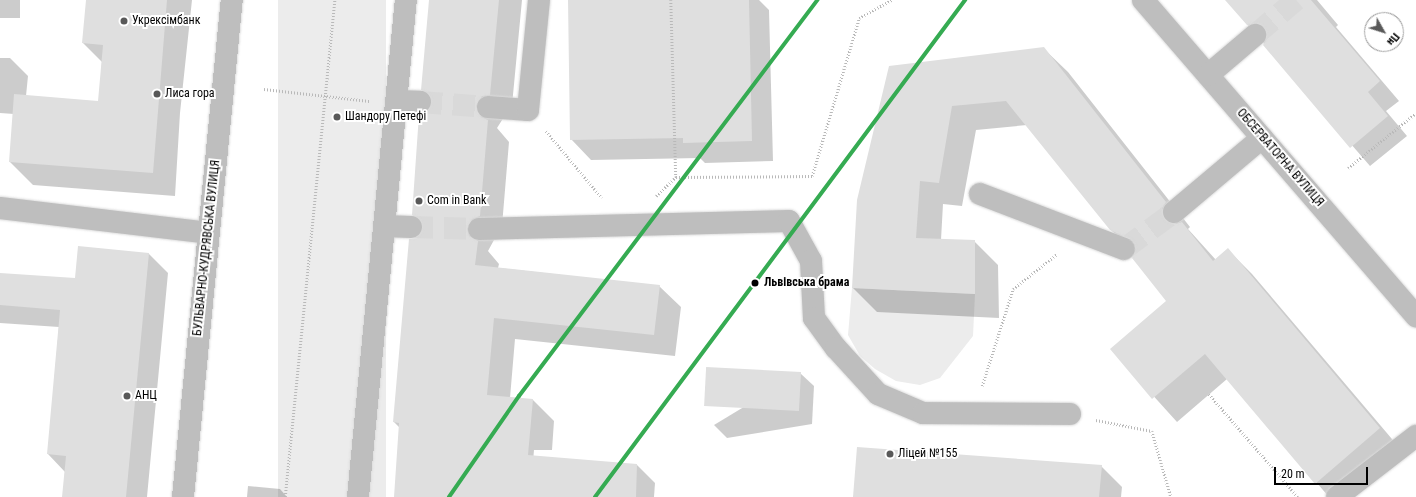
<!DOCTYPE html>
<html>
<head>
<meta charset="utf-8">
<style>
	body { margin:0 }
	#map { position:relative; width:1416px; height:497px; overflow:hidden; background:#fff; font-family:"Roboto Condensed",sans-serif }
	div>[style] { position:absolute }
	.green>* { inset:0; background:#ececec; transform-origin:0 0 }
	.shadow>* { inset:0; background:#0003; transform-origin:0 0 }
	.building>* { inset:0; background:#dfdfdf; transform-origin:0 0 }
	.minor-tunnel>* { height:22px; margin-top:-11px; transform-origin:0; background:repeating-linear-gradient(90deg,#d9d9d9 0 22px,transparent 0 33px) }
	.path>* { height:2.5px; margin-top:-1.25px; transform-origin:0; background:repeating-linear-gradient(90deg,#b9b9b9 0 1px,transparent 0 3px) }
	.roads { filter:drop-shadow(0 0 1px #dbdbdb) drop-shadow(0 0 1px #dbdbdb) }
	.minor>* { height:22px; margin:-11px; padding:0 11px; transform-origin:11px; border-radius:11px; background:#bebebe }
	.major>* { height:22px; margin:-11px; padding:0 11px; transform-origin:11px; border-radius:11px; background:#bebebe }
	.metro-1>* { height:4px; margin:-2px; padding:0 2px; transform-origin:2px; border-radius:2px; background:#35ab52 }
	.dots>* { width:11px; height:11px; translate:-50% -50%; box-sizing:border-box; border:2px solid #fff; border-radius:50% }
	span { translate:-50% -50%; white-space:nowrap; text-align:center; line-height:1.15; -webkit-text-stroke:4px #fff; paint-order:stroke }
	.poi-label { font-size:12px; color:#000 }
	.left { translate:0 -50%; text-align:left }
	.street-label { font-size:12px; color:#000 }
	.stop-label { font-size:12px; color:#000; font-weight:700 }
	.north { position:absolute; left:1364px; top:12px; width:40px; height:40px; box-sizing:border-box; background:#fff; border:1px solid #999; border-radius:50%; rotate:129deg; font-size:11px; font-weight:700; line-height:16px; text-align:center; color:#000 }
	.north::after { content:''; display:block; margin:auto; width:14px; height:18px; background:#595959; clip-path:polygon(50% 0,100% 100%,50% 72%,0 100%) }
	.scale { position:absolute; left:1274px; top:467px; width:94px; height:18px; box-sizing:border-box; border:2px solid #000; border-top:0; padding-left:5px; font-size:12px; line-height:14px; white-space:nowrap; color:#000; -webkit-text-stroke:3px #fff; paint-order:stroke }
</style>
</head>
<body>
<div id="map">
	<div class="green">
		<i style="left:278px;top:0;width:108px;height:499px"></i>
		<i style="clip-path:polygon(852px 288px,975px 294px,973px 336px,940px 378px,920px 385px,896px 381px,875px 369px,860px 356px,848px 335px)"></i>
	</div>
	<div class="shadow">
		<i style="left:0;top:0;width:20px;height:18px"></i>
		<i style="clip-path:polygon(87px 0,192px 0,180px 113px,175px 196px,33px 185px,10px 162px,14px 114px,0 113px,0 58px,10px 58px,28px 76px,26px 96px,99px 102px,102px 62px,83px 43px)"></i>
		<i style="clip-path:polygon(430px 0,522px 0,511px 116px,504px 117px,497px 128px,509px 142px,501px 238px,494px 240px,488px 251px,499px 264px,498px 268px,659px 286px,681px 307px,675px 356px,515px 339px,510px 398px,533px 400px,554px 421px,552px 450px,534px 450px,530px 497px,395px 497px,400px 428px,394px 422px,418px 239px,424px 228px,413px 214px,433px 103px,422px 89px)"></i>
		<i style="clip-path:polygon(569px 0,759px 0,769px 10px,773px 161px,705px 163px,700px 158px,591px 160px,571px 139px)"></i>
		<i style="clip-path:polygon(1226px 0,1317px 0,1338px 25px,1336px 27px,1399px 101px,1386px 111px,1407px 136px,1370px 166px)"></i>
		<i style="clip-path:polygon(1043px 48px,1068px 72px,1190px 227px,1188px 229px,1216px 260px,1228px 250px,1252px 274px,1403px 452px,1329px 497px,1227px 379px,1177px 422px,1111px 349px,1168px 301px,1135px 254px,1111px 230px,1027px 125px,976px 130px,962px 206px,943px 204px,941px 240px,974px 241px,998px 265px,999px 318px,877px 312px,853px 288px,890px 67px)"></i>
		<i style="clip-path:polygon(79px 247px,149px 254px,168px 273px,147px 497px,63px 497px,65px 472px,48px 454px,59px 327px,0 323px,0 274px,76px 279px)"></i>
		<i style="clip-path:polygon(800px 373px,814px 386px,812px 424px,727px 438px,714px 425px)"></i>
		<i style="clip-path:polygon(637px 465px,655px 483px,654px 497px,543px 497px)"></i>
		<i style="clip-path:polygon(1101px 466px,1122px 487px,1121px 497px,855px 497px)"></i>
		<i style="clip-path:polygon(248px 486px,280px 489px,287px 497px,247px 497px)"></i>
	</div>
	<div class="building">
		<i style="clip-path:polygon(86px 0,167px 0,153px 173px,9px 162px,14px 94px,98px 101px,103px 45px,82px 43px)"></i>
		<i style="clip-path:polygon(429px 0,499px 0,490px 95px,482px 96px,476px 106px,481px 117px,488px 120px,480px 216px,472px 219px,467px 229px,469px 236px,478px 241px,475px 265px,660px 285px,654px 335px,494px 318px,487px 395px,533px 399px,528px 455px,637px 464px,636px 497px,394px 497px,399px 423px,393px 422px,409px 239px,417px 238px,423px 228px,422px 221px,412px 215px,419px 114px,426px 113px,432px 103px,431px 96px,421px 90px)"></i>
		<i style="clip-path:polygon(568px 0,749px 0,752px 141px,683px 143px,683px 138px,570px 140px)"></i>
		<i style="clip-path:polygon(1225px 0,1311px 0,1380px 81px,1368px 92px,1388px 116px,1350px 148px,1263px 45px,1267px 39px,1265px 27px,1259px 23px,1247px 25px)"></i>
		<i style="clip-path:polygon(1044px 47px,1166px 202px,1162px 208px,1165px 220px,1176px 224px,1182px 222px,1213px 261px,1228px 248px,1380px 428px,1315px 484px,1205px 354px,1152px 399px,1110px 349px,1166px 301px,1132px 258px,1136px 247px,1134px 241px,1110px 230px,1006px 101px,952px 106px,939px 183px,920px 181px,916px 238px,975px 240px,975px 294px,852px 288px,857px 200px,889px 66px)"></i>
		<i style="clip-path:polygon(78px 246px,149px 253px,126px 497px,62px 497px,66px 456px,47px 454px,60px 310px,0 305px,0 273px,75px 278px)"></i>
		<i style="left:801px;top:372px;width:39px;height:95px;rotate:93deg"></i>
		<i style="clip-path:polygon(857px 447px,1102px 465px,1099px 497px,853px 497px)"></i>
	</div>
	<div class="minor-tunnel">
		<i style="left:1255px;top:35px;width:54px;rotate:-40.5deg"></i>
		<i style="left:420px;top:102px;width:68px;rotate:4.2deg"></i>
		<i style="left:411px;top:227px;width:68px;rotate:1.7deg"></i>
		<i style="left:1124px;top:249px;width:62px;rotate:-36.5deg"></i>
	</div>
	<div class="path">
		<i style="left:671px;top:0;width:177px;rotate:88.4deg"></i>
		<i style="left:264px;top:89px;width:106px;rotate:6.5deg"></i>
		<i style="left:546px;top:131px;width:87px;rotate:50.1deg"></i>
		<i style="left:1348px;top:168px;width:87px;rotate:-39deg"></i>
		<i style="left:656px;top:196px;width:28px;rotate:-44deg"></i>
		<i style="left:676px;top:177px;width:136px;rotate:-0.4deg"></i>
		<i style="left:812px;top:176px;width:165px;rotate:-73.4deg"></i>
		<i style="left:859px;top:18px;width:38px;rotate:-29deg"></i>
		<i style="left:982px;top:386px;width:102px;rotate:-72.3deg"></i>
		<i style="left:1013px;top:289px;width:56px;rotate:-38.5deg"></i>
		<i style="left:1209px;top:394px;width:136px;rotate:49.2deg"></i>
		<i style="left:1096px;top:420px;width:57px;rotate:11.1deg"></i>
		<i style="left:1152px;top:431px;width:69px;rotate:73.9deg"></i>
		<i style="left:285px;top:497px;width:500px;rotate:-84.3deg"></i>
	</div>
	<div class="roads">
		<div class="minor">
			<i style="left:1143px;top:0;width:418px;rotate:49.2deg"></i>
			<i style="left:1208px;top:75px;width:62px;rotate:-40.4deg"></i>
			<i style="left:397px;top:101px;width:23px;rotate:2deg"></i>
			<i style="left:488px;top:107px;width:40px;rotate:4.3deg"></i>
			<i style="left:528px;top:110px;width:111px;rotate:-84.3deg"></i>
			<i style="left:980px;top:194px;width:154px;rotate:20.9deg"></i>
			<i style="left:0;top:208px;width:210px;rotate:6.8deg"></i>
			<i style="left:1174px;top:212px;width:115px;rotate:-40.1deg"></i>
			<i style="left:384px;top:226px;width:27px;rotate:2deg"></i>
			<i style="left:479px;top:229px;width:310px;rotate:-1.5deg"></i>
			<i style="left:789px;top:221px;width:46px;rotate:61.2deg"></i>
			<i style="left:811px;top:261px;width:57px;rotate:87deg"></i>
			<i style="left:814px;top:318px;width:37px;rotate:54deg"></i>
			<i style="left:836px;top:348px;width:62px;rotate:47.6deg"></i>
			<i style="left:878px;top:394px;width:49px;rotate:22.9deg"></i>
			<i style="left:923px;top:413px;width:147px;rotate:0.4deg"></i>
			<i style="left:358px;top:497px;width:499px;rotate:-84.5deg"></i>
			<i style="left:1337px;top:497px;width:100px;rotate:-37.7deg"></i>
		</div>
		<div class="major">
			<i style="left:183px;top:497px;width:499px;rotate:-84.4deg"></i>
		</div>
	</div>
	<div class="metro-1">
		<i style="left:449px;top:497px;width:123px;rotate:-55.3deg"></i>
		<i style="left:519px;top:396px;width:496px;rotate:-53deg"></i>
		<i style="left:595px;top:497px;width:620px;rotate:-53.33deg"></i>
	</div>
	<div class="dots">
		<i style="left:124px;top:21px;background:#595959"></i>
		<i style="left:157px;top:94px;background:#595959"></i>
		<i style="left:337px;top:117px;background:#595959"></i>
		<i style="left:419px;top:201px;background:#595959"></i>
		<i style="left:755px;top:283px;background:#000"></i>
		<i style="left:127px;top:396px;background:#595959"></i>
		<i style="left:890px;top:454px;background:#595959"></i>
	</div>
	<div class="poi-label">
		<span class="left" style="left:132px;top:21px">Укрексімбанк</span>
		<span class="left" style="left:165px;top:94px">Лиса гора</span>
		<span class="left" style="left:345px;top:117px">Шандору Петефі</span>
		<span class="left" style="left:427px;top:201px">Com in Bank</span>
		<span class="left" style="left:135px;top:396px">АНЦ</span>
		<span class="left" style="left:898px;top:454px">Ліцей №155</span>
	</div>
	<div class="street-label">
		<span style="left:1280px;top:158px;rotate:49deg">ОБСЕРВАТОРНА ВУЛИЦЯ</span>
		<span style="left:207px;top:248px;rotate:-84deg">БУЛЬВАРНО-КУДРЯВСЬКА ВУЛИЦЯ</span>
	</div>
	<div class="stop-label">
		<span class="left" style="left:764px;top:283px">Львівська брама</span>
	</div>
	<div class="north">Пн</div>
	<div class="scale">20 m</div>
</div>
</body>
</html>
